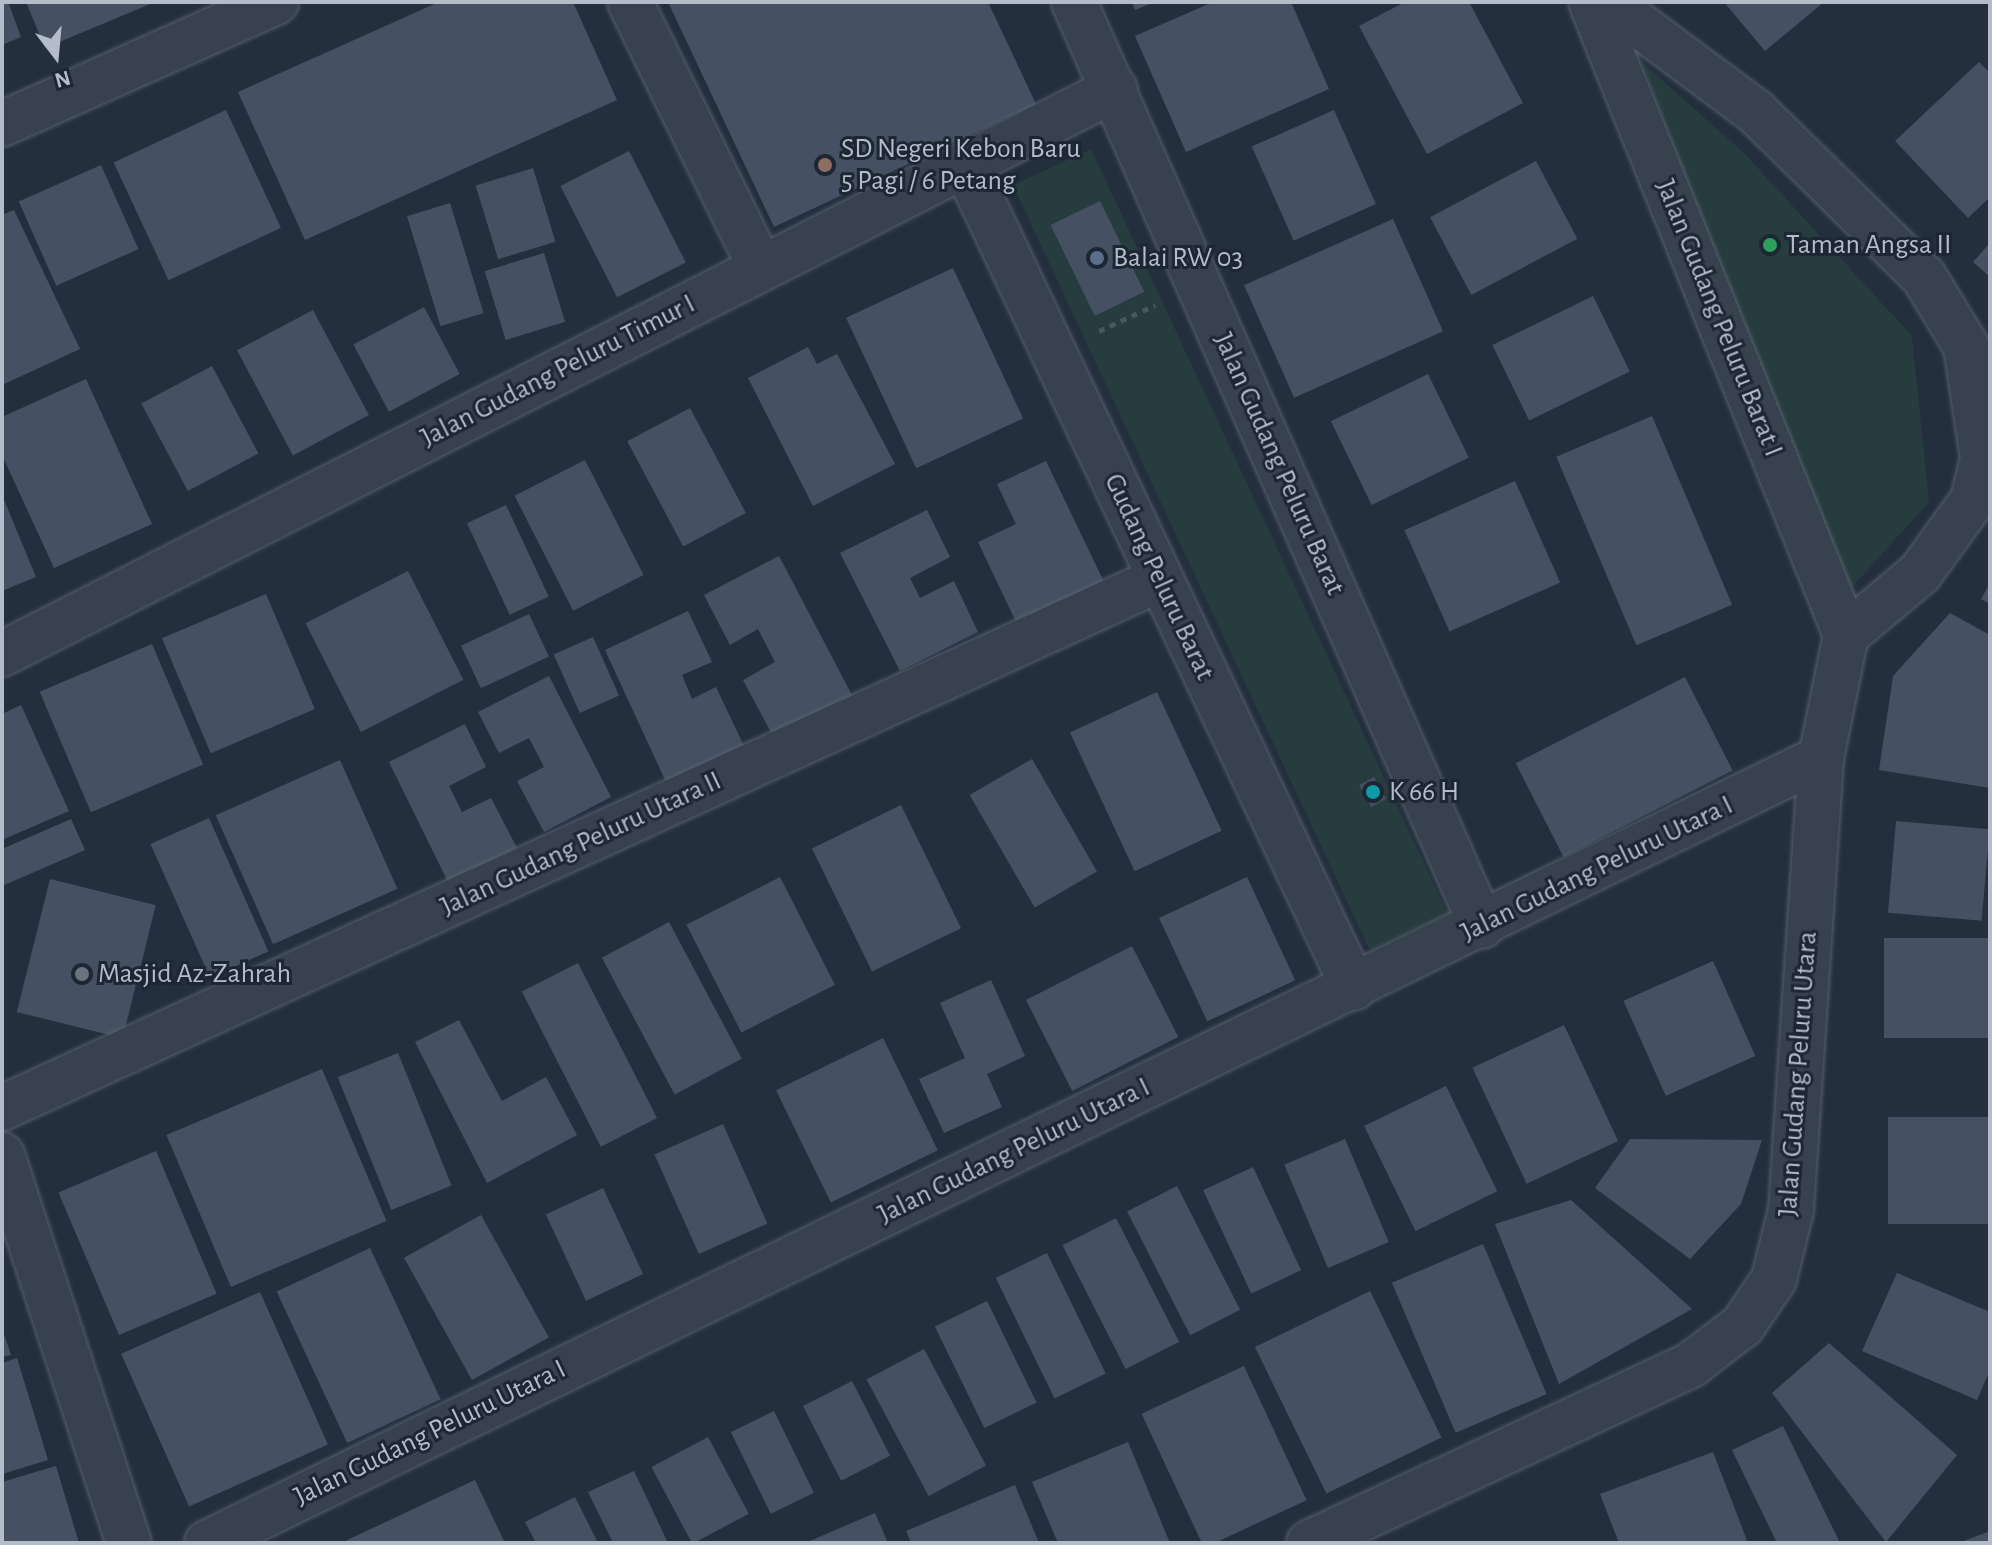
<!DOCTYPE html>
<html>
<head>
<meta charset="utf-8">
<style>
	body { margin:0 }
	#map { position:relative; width:1992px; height:1545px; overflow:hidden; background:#242f3e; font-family:"Alegreya Sans",sans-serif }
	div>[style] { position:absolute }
	.green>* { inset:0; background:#263c3f; transform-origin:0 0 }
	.building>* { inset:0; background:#455162; transform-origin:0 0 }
	.path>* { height:5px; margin-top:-2.5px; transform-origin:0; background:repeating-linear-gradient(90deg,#44595c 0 6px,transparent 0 12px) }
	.roads { filter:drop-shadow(0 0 2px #565f6c) drop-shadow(0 0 2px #565f6c) }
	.minor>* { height:44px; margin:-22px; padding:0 22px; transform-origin:22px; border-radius:22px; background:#38414e }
	.dots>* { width:22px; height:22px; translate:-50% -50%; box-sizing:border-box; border:4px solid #1d2633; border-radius:50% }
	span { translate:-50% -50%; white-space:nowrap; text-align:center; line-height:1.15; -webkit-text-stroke:6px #1d2633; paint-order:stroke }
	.poi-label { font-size:28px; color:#b4bcc9 }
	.left { translate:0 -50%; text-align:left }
	.street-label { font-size:28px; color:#b4bcc9 }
	.frame { position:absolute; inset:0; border:4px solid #b4bcc9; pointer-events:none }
	.north { position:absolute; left:16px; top:16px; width:80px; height:80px; -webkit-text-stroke:6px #1d2633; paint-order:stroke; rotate:164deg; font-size:22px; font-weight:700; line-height:32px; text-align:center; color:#b4bcc9 }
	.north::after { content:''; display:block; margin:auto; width:28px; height:36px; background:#b4bcc9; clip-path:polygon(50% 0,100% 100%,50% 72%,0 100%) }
</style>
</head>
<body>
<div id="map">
	<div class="green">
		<i style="clip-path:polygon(1642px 62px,1745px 154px,1912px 336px,1929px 502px,1843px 597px)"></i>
		<i style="left:1091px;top:149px;width:844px;height:86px;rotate:65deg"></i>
	</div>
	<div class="building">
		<i style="clip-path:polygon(2px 2px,8px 2px,21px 37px,2px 45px)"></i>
		<i style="clip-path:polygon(26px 2px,155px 2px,45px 48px)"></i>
		<i style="clip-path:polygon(439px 2px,573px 2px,617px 100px,305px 240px,238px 92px)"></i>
		<i style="clip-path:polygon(668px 2px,988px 2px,1036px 104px,774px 227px)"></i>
		<i style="clip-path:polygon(1132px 2px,1155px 2px,1135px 10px)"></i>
		<i style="clip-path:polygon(1213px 2px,1291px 2px,1329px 89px,1186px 152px,1135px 36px)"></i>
		<i style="clip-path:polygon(1405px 2px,1469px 2px,1523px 103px,1427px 154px,1359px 26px)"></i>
		<i style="clip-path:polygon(1724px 2px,1824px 2px,1765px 51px)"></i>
		<i style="clip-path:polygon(1979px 62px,1990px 73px,1990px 197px,1968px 218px,1895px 141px)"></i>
		<i style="left:226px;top:110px;width:130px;height:124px;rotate:65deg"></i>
		<i style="left:1334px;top:110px;width:103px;height:90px;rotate:66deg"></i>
		<i style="left:629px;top:151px;width:125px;height:77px;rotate:63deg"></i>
		<i style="left:1536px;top:161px;width:88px;height:120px;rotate:62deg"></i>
		<i style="left:101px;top:165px;width:92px;height:90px;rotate:66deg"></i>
		<i style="left:533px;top:168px;width:77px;height:60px;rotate:73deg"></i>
		<i style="left:1100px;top:201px;width:101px;height:55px;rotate:64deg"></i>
		<i style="left:450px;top:203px;width:115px;height:45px;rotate:73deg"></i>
		<i style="clip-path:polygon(14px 210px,80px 349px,2px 385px,2px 215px)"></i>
		<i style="left:1393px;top:219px;width:123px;height:163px;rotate:66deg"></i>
		<i style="clip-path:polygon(1990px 243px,1990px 277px,1973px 262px)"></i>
		<i style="left:544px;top:253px;width:72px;height:62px;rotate:73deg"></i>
		<i style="left:953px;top:268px;width:166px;height:118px;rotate:65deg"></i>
		<i style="left:1593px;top:296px;width:84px;height:112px;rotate:64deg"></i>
		<i style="left:424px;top:307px;width:76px;height:80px;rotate:62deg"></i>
		<i style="left:313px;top:310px;width:119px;height:86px;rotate:62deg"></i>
		<i style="clip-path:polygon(808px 347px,817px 364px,837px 354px,895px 464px,813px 506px,748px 378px)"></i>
		<i style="left:212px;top:366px;width:99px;height:80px;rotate:62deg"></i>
		<i style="left:1428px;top:374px;width:93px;height:108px;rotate:64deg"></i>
		<i style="clip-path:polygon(86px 379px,152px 524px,54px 568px,2px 455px,2px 417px)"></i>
		<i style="left:690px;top:408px;width:119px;height:71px;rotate:62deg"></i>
		<i style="left:1652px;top:416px;width:205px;height:104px;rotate:67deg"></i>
		<i style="left:585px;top:460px;width:129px;height:79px;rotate:63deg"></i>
		<i style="clip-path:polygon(1046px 461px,1104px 582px,1017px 624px,978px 542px,1016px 524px,997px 484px)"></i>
		<i style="left:1515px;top:481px;width:111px;height:121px;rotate:66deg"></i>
		<i style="clip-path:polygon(2px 495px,36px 577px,2px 591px)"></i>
		<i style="left:506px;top:505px;width:101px;height:43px;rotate:65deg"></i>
		<i style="clip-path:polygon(927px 510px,950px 557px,910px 578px,920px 598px,954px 581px,978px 632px,900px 671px,840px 553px)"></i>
		<i style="clip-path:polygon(779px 556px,853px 697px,774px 738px,743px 680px,775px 662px,758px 629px,730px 645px,704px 595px)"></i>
		<i style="left:408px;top:571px;width:122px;height:115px;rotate:63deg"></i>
		<i style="clip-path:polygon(1990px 583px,1990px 604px,1981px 599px)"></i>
		<i style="left:266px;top:594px;width:125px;height:113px;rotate:67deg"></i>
		<i style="clip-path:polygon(688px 611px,712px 662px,682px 675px,692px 699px,716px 687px,744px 746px,666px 782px,605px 650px)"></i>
		<i style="clip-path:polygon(1950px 613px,1990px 635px,1990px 788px,1879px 770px,1893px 676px)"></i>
		<i style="left:529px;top:614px;width:47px;height:75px;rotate:65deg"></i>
		<i style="left:593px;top:637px;width:64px;height:43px;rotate:66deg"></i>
		<i style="left:152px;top:644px;width:131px;height:122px;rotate:67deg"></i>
		<i style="clip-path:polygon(549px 676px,611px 797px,544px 832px,517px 781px,544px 767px,529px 738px,499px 753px,478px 712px)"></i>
		<i style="left:1685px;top:677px;width:105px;height:190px;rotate:63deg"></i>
		<i style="left:1157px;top:692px;width:153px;height:96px;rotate:65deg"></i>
		<i style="clip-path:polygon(21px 705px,69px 811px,2px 840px,2px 714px)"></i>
		<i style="clip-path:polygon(465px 724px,486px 767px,449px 786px,462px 812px,491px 798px,517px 848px,448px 882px,389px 762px)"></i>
		<i style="left:1032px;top:759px;width:130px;height:72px;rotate:60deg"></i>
		<i style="left:340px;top:760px;width:141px;height:136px;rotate:66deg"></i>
		<i style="left:1374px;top:777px;width:25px;height:17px;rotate:61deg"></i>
		<i style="left:901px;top:805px;width:137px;height:99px;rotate:64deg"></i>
		<i style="left:209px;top:818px;width:146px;height:64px;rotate:66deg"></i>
		<i style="clip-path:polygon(71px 819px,85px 850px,2px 886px,2px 849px)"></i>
		<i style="left:1896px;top:821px;width:94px;height:92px;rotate:5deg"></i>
		<i style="left:780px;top:877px;width:121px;height:105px;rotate:63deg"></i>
		<i style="left:1247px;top:877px;width:114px;height:97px;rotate:65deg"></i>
		<i style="left:50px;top:879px;width:109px;height:137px;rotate:14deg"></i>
		<i style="left:669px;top:922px;width:155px;height:76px;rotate:62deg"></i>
		<i style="left:1990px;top:938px;width:100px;height:106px;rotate:90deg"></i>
		<i style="left:1132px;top:946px;width:102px;height:119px;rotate:63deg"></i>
		<i style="left:1713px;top:961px;width:104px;height:98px;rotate:66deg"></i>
		<i style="left:578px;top:963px;width:174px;height:63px;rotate:63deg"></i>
		<i style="clip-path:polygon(991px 980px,1025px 1056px,987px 1074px,1002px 1107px,944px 1133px,919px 1079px,965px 1058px,940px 1003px)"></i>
		<i style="clip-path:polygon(459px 1020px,502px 1101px,546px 1077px,577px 1135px,487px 1183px,415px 1042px)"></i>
		<i style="left:1564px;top:1025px;width:128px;height:101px;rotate:65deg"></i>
		<i style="left:883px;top:1038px;width:125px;height:119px;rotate:64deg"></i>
		<i style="left:398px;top:1053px;width:143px;height:65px;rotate:68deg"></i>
		<i style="left:322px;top:1069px;width:165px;height:169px;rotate:67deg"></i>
		<i style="left:1446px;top:1086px;width:117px;height:91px;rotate:64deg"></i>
		<i style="left:1888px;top:1117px;width:102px;height:107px"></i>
		<i style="left:723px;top:1124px;width:109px;height:75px;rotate:66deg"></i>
		<i style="left:1345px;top:1139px;width:112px;height:66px;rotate:67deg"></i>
		<i style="clip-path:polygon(1630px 1139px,1762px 1140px,1741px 1204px,1690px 1259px,1595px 1188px)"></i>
		<i style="left:156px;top:1151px;width:155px;height:106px;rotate:67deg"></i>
		<i style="left:1253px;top:1167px;width:114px;height:55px;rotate:65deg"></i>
		<i style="left:1177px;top:1186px;width:139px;height:56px;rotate:63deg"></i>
		<i style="left:603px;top:1188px;width:95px;height:63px;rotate:65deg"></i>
		<i style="clip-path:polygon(1571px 1200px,1692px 1309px,1559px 1384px,1495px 1224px)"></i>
		<i style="left:481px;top:1215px;width:140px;height:88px;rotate:61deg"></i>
		<i style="left:1116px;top:1218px;width:139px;height:60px;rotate:63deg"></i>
		<i style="left:1483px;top:1244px;width:163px;height:99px;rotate:67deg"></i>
		<i style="left:370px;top:1248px;width:167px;height:103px;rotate:65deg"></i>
		<i style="left:1047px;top:1253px;width:134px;height:57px;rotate:64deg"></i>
		<i style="clip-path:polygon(1897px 1273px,1990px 1312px,1990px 1370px,1977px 1400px,1862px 1351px)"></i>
		<i style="left:1370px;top:1291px;width:163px;height:128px;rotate:64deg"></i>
		<i style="left:260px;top:1292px;width:167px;height:152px;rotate:66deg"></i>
		<i style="left:987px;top:1301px;width:113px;height:58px;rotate:64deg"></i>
		<i style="clip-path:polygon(2px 1328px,11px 1355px,2px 1357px)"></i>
		<i style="clip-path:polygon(1829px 1343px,1957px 1455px,1886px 1542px,1772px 1393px)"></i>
		<i style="left:924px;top:1349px;width:132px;height:65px;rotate:62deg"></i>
		<i style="clip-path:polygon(17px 1358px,48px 1460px,2px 1474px,2px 1363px)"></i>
		<i style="left:1244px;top:1366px;width:148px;height:113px;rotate:65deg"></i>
		<i style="left:852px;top:1381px;width:84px;height:55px;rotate:63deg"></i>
		<i style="left:774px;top:1411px;width:91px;height:48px;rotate:64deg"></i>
		<i style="clip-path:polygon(1783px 1426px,1840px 1543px,1777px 1543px,1732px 1450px)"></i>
		<i style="left:708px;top:1437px;width:87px;height:64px;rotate:62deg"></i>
		<i style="clip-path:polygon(1128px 1442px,1170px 1543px,1058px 1543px,1032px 1482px)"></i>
		<i style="clip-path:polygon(1713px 1452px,1748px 1543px,1619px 1543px,1600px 1494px)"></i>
		<i style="clip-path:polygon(56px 1466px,79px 1543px,2px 1543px,2px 1482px)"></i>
		<i style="clip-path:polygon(634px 1471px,668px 1543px,613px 1543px,588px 1492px)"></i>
		<i style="clip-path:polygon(475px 1480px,505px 1543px,341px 1543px)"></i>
		<i style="clip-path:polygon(1015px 1485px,1039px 1543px,911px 1543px,906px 1531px)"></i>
		<i style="clip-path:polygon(575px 1497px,598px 1543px,536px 1543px,525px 1522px)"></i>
		<i style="clip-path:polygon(875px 1513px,888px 1543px,805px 1543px)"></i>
		<i style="clip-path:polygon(1990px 1531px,1990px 1543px,1959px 1543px)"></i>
	</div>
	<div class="path">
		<i style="left:1099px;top:331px;width:62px;rotate:-24.9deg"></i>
	</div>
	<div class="roads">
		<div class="minor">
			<i style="left:630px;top:2px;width:297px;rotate:63.8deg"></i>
			<i style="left:1074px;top:2px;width:1010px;rotate:66.18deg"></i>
			<i style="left:1608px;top:2px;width:184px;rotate:36.6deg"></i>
			<i style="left:1756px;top:112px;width:235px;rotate:44.5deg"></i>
			<i style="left:1924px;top:277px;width:81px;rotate:58.7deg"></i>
			<i style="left:1966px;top:346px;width:114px;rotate:81.4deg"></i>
			<i style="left:1983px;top:459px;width:42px;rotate:103.7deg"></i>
			<i style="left:1973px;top:500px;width:90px;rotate:126deg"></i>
			<i style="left:1920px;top:573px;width:97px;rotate:140deg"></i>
			<i style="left:2px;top:124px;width:300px;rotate:-24deg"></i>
			<i style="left:965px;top:165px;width:910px;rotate:64.7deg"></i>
			<i style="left:2px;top:654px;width:1248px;rotate:-26.91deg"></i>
			<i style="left:2px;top:1108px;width:1273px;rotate:-24.55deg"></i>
			<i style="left:2px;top:1155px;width:408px;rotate:71.9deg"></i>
			<i style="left:207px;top:1543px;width:1795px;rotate:-25.94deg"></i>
			<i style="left:1309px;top:1543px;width:423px;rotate:-25deg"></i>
			<i style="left:1692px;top:1364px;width:64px;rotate:-37.4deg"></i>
			<i style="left:1743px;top:1325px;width:55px;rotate:-56deg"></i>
			<i style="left:1774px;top:1279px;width:71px;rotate:-76.2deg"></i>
			<i style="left:1791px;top:1210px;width:453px;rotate:-86.2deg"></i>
			<i style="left:1821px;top:758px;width:126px;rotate:-78.5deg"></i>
			<i style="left:1846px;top:635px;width:682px;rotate:-111.94deg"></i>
		</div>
	</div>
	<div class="dots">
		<i style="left:825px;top:165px;background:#8d6e63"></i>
		<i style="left:1770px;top:245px;background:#2e9e5b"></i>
		<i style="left:1097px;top:258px;background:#5c6f8a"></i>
		<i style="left:1373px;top:792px;background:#0f9aa8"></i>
		<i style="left:82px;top:974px;background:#6b7280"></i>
	</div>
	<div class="poi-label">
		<span class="left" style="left:841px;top:165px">SD Negeri Kebon Baru<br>5 Pagi / 6 Petang</span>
		<span class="left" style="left:1786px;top:245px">Taman Angsa II</span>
		<span class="left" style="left:1113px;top:258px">Balai RW 03</span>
		<span class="left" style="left:1389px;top:792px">K 66 H</span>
		<span class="left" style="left:98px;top:974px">Masjid Az-Zahrah</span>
	</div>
	<div class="street-label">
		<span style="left:1719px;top:318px;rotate:68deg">Jalan Gudang Peluru Barat I</span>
		<span style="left:558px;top:371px;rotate:-27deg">Jalan Gudang Peluru Timur I</span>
		<span style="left:1279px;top:464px;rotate:66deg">Jalan Gudang Peluru Barat</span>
		<span style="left:1159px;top:577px;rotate:65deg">Gudang Peluru Barat</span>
		<span style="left:581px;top:844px;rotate:-25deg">Jalan Gudang Peluru Utara II</span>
		<span style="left:1597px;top:869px;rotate:-26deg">Jalan Gudang Peluru Utara I</span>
		<span style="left:1798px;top:1074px;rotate:-86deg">Jalan Gudang Peluru Utara</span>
		<span style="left:1014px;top:1151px;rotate:-26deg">Jalan Gudang Peluru Utara I</span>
		<span style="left:430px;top:1433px;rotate:-26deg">Jalan Gudang Peluru Utara I</span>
	</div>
	<div class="frame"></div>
	<div class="north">N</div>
</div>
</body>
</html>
